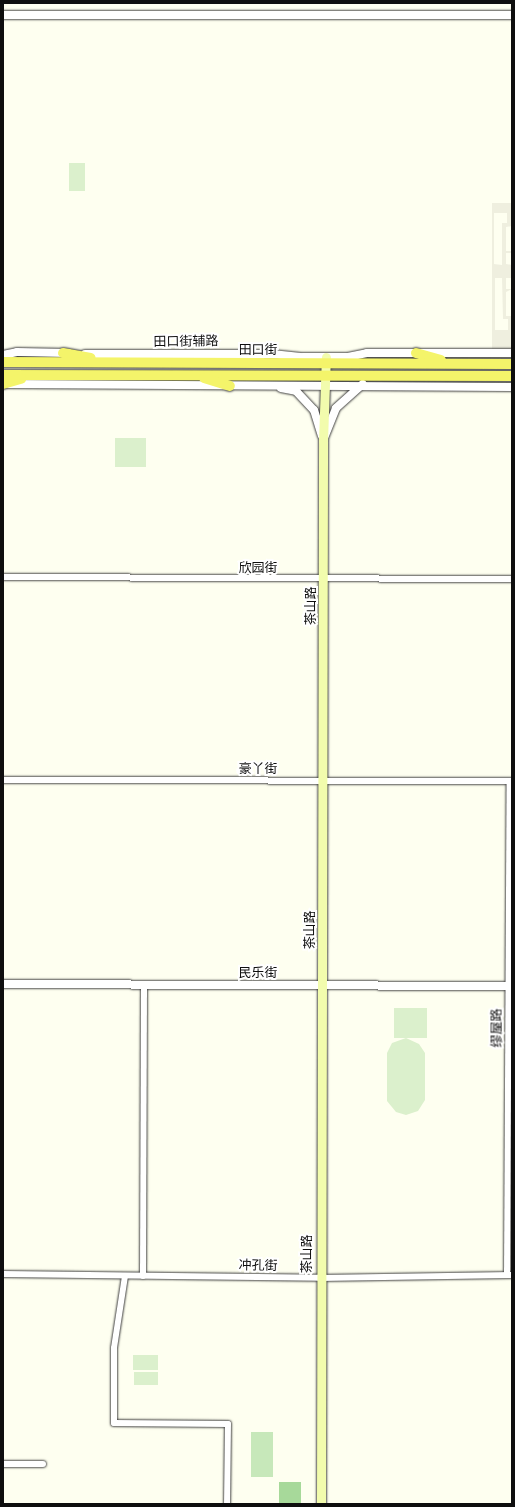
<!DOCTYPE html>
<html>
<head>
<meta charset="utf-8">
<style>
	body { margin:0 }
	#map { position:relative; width:515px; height:1507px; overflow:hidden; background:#fefff0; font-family:Spectral,"Noto Sans SC",serif }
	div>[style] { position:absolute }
	.green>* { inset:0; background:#c7e8ba; transform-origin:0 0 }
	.forest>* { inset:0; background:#a7d99a; transform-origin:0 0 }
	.pitch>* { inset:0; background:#dbf0cc; transform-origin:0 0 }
	.plaza>* { inset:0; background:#efefdf }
	.roads { filter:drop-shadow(0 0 1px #414141) drop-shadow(0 0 1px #414141) }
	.minor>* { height:6px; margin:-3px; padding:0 3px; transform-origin:3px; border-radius:3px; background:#fff }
	.tertiary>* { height:8px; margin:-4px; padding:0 4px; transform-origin:4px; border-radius:4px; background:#fff }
	.secondary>* { height:9px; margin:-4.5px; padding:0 4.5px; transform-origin:4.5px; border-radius:4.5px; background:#f2fcad }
	.primary>* { height:10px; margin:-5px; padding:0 5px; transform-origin:5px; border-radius:5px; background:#f4f46a }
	span { translate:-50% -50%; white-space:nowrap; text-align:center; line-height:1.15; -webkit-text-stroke:4px #fff; paint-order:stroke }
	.street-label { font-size:13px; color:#0e0e0e }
	.frame { position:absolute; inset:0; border:4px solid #0e0e0e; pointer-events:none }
</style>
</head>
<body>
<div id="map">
	<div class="green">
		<i style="left:251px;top:1432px;width:22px;height:45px"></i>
	</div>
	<div class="forest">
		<i style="left:279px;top:1482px;width:22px;height:22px"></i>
	</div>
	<div class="pitch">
		<i style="left:69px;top:163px;width:16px;height:28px"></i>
		<i style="left:115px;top:438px;width:31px;height:29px"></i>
		<i style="left:394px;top:1008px;width:33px;height:30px"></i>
		<i style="clip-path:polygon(406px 1038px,419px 1044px,425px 1053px,425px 1100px,418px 1111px,406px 1115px,396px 1112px,387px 1101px,387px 1053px,392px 1043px)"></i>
		<i style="left:133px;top:1355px;width:25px;height:15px"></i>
		<i style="left:134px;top:1372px;width:24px;height:13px"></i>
	</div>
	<div class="plaza">
		<i style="clip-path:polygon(evenodd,492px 203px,512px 203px,512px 226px,506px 227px,506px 251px,512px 251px,512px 253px,506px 253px,506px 264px,512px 265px,512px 278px,506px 278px,506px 289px,512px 289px,506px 292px,506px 316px,512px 316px,512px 349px,492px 349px,492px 203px,494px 213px,507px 213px,507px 223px,502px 223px,502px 265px,494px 264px,494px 213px,492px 203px,495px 278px,502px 278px,503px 319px,508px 319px,508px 330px,495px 330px,495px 278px)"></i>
	</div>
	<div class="roads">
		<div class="minor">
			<i style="left:4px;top:577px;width:508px;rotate:0.23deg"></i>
			<i style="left:3px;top:780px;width:509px;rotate:0.11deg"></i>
			<i style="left:3px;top:1274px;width:317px;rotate:0.7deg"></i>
			<i style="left:320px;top:1278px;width:192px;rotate:-0.9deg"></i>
			<i style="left:507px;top:1275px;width:494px;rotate:-89.7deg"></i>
			<i style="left:125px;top:1276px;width:73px;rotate:98.7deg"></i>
			<i style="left:114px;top:1348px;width:75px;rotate:90deg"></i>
			<i style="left:114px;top:1423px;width:114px;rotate:0.5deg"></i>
			<i style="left:228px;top:1424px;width:80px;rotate:90.7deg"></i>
			<i style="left:143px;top:1276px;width:291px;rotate:-89.8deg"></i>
			<i style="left:3px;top:1464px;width:40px"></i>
		</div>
		<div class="tertiary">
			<i style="left:3px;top:15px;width:509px"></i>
			<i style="left:85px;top:354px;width:187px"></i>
			<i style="left:272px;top:354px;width:31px;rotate:6deg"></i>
			<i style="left:303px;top:357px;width:45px"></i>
			<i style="left:348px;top:357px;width:19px;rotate:-12deg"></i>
			<i style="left:367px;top:353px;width:145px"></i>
			<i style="left:3px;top:355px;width:14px;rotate:-12deg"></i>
			<i style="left:17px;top:352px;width:51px;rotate:1.1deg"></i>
			<i style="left:9px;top:384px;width:503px;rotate:0.34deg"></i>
			<i style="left:281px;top:388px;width:15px;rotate:11deg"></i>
			<i style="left:296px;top:391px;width:26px;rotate:47deg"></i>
			<i style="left:314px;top:410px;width:27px;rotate:73deg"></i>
			<i style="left:324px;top:438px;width:32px;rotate:-68deg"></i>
			<i style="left:336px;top:408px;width:36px;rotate:-42deg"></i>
			<i style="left:3px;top:984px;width:509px;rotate:0.23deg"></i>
		</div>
		<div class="secondary">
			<i style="left:321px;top:1504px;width:1063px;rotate:-89.89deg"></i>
			<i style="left:323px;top:441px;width:84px;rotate:-88deg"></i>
		</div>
		<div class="primary">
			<i style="left:63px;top:353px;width:28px;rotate:10deg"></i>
			<i style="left:416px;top:353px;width:26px;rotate:16deg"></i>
			<i style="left:3px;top:362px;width:509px;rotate:0.23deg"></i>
			<i style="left:3px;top:375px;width:509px;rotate:0.11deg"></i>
			<i style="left:204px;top:378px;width:27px;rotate:17deg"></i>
			<i style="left:3px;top:384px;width:19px;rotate:-16deg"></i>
		</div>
	</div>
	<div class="street-label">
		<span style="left:186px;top:342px;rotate:-1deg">田口街辅路</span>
		<span style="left:258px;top:350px">田口街</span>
		<span style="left:258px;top:568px">欣园街</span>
		<span style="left:311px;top:606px;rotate:-90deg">茶山路</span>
		<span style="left:258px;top:769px">豪丫街</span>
		<span style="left:310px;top:930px;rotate:-90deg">茶山路</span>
		<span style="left:258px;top:973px">民乐街</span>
		<span style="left:497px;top:1028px;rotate:-90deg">缪屋路</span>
		<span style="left:307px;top:1254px;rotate:-90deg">茶山路</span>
		<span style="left:258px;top:1266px;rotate:1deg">冲孔街</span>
	</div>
	<div class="frame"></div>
</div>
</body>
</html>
